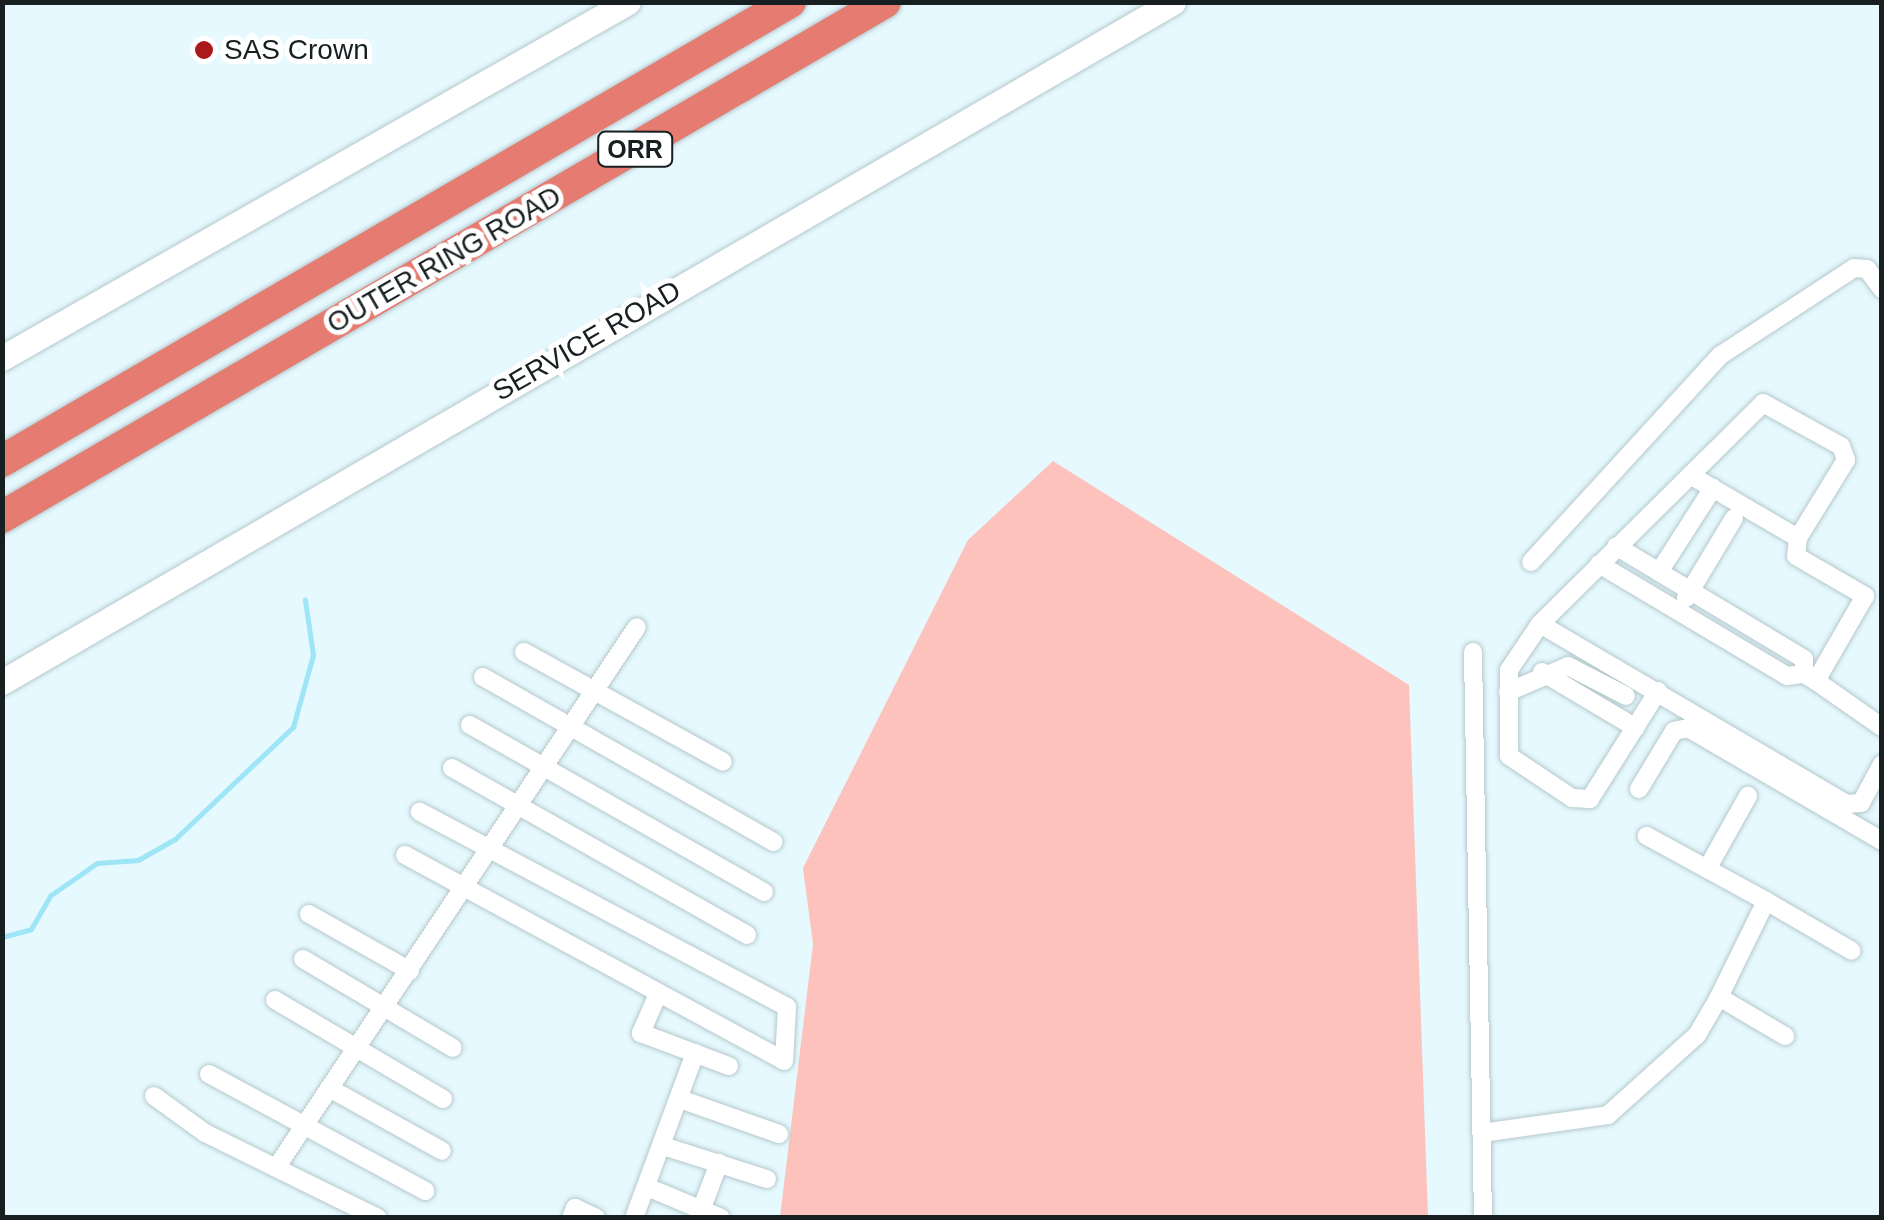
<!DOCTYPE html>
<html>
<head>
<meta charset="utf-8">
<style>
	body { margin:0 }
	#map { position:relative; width:1884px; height:1220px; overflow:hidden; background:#e5f9fe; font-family:Helvetica,sans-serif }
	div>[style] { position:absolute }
	.green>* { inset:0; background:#fcc2bb }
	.stream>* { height:5px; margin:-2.5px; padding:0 2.5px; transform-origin:2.5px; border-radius:2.5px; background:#9ee5f8 }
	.roads { filter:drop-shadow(0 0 2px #b5c8cd) drop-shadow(0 0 2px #b5c8cd) }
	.street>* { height:18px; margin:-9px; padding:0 9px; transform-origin:9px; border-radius:9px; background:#fff }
	.secondary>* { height:25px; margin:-12.5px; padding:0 12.5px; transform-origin:12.5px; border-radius:12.5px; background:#fff }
	.highway>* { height:32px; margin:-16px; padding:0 16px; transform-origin:16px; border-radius:16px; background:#e67c71 }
	.dots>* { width:28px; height:28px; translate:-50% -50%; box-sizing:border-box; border:5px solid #fff; border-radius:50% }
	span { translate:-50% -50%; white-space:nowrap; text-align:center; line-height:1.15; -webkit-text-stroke:10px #fff; paint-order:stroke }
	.shield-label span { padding:2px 8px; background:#fff; border:2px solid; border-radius:8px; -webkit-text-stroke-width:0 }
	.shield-label { font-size:25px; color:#181f21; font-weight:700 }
	.poi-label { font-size:28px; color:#181f21 }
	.left { translate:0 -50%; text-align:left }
	.street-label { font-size:28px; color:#181f21 }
	.frame { position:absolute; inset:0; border:5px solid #181f21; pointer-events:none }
</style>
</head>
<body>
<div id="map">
	<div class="green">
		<i style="clip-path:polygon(1053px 461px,1409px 685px,1428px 1217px,780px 1217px,813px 944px,803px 868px,968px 540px)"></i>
	</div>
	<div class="stream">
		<i style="left:2px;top:937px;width:30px;rotate:-15deg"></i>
		<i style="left:31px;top:929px;width:39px;rotate:-60deg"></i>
		<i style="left:51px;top:895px;width:56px;rotate:-34.8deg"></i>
		<i style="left:97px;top:863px;width:41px;rotate:-4.2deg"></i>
		<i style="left:138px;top:860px;width:43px;rotate:-29.6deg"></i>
		<i style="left:175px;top:839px;width:163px;rotate:-43.5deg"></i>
		<i style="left:293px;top:727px;width:75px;rotate:-74.5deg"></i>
		<i style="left:313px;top:655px;width:56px;rotate:-98.3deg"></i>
	</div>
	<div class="roads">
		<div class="street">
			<i style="left:1690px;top:475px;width:125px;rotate:30.3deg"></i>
			<i style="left:1798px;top:538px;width:18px;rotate:96deg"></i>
			<i style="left:1796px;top:556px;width:80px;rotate:30.1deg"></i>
			<i style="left:1865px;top:596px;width:98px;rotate:120deg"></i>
			<i style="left:1816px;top:681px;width:14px;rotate:-150deg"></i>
			<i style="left:1531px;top:562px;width:281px;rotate:-47.5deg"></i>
			<i style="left:1721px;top:355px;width:159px;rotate:-33.2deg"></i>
			<i style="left:1854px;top:268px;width:13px;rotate:4deg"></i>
			<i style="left:1867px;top:269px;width:25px;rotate:53deg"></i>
			<i style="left:1599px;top:564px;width:219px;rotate:30.8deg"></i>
			<i style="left:1787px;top:676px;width:17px;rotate:-7deg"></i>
			<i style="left:1804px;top:674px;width:15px;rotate:-90deg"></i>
			<i style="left:1804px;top:659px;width:219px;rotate:-149deg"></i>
			<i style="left:1659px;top:572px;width:100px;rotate:-57.3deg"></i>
			<i style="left:1686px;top:598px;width:93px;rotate:-59deg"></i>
			<i style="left:1540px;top:624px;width:356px;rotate:30.4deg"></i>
			<i style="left:1847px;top:804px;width:14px;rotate:-4deg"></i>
			<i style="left:1861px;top:803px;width:44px;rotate:-61.7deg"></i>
			<i style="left:524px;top:652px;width:227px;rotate:28.9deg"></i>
			<i style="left:1473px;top:652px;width:566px;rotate:88.99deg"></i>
			<i style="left:1542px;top:672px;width:109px;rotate:30.8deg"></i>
			<i style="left:483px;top:677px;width:334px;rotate:29.6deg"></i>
			<i style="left:1816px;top:681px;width:80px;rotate:34.9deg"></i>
			<i style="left:1658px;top:691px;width:128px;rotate:122.2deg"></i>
			<i style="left:1590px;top:799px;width:18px;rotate:-177deg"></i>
			<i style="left:1572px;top:798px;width:76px;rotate:-146.3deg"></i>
			<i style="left:1509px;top:756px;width:86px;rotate:-90deg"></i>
			<i style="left:1509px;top:670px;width:55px;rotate:-56deg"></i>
			<i style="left:1540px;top:624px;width:314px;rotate:-44.7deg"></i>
			<i style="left:1763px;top:403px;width:89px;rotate:28.9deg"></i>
			<i style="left:1841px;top:446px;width:15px;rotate:70deg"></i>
			<i style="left:1846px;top:460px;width:92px;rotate:121.6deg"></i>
			<i style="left:1508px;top:692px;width:65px;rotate:-23.4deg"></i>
			<i style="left:1568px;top:666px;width:65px;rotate:27.3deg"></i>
			<i style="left:470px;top:725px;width:338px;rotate:29.6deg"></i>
			<i style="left:452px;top:768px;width:339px;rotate:29.5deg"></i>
			<i style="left:1639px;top:789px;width:68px;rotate:-58.9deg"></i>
			<i style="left:1674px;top:731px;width:14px;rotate:-12deg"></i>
			<i style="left:1688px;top:728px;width:225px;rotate:30.2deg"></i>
			<i style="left:405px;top:855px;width:431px;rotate:28.5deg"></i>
			<i style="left:784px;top:1061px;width:54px;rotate:-86.8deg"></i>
			<i style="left:787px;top:1007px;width:416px;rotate:-152deg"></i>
			<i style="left:1707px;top:869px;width:84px;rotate:-60.7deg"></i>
			<i style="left:1766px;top:901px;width:99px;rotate:30.2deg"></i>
			<i style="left:309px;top:914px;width:116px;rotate:29.4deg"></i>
			<i style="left:303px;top:959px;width:174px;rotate:30.7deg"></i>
			<i style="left:658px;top:994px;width:43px;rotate:113.6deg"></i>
			<i style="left:641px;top:1033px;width:94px;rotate:20.6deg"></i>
			<i style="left:1719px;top:997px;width:77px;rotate:30.6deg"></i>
			<i style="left:275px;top:1000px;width:195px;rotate:30.5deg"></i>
			<i style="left:209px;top:1074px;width:246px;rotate:28.4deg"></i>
			<i style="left:329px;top:1088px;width:129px;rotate:29.1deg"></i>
			<i style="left:154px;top:1096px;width:63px;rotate:36deg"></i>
			<i style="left:205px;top:1133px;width:193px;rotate:26.2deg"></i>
			<i style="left:680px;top:1099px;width:105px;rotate:19.5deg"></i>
			<i style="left:1482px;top:1133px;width:127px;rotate:-8.1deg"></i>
			<i style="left:1608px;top:1115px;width:120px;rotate:-42deg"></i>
			<i style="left:1697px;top:1035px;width:44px;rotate:-59.9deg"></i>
			<i style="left:1719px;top:997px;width:107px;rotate:-63.9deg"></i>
			<i style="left:1766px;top:901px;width:136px;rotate:-151.4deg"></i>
			<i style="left:663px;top:1146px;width:109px;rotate:17.6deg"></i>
			<i style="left:276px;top:1168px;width:650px;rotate:-56.29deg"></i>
			<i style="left:647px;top:1187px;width:80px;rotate:22.7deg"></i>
			<i style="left:571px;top:1218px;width:11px;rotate:-68deg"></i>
			<i style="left:575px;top:1208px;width:23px;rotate:25deg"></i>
			<i style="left:634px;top:1218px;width:176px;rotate:-69.7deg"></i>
			<i style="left:698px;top:1218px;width:59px;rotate:-69.1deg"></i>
		</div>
		<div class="secondary">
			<i style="left:2px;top:358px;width:720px;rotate:-29.63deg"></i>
			<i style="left:2px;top:682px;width:1354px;rotate:-30.14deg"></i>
		</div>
		<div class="highway">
			<i style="left:2px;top:461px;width:912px;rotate:-30.22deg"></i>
			<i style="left:2px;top:517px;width:1022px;rotate:-30.25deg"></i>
		</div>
	</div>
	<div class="dots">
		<i style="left:204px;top:50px;background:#ac191b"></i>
	</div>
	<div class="shield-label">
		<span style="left:635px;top:149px">ORR</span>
	</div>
	<div class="poi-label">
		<span class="left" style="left:224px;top:50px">SAS Crown</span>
	</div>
	<div class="street-label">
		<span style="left:444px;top:260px;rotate:-30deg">OUTER RING ROAD</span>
		<span style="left:587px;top:341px;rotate:-30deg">SERVICE ROAD</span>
	</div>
	<div class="frame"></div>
</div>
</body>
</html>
